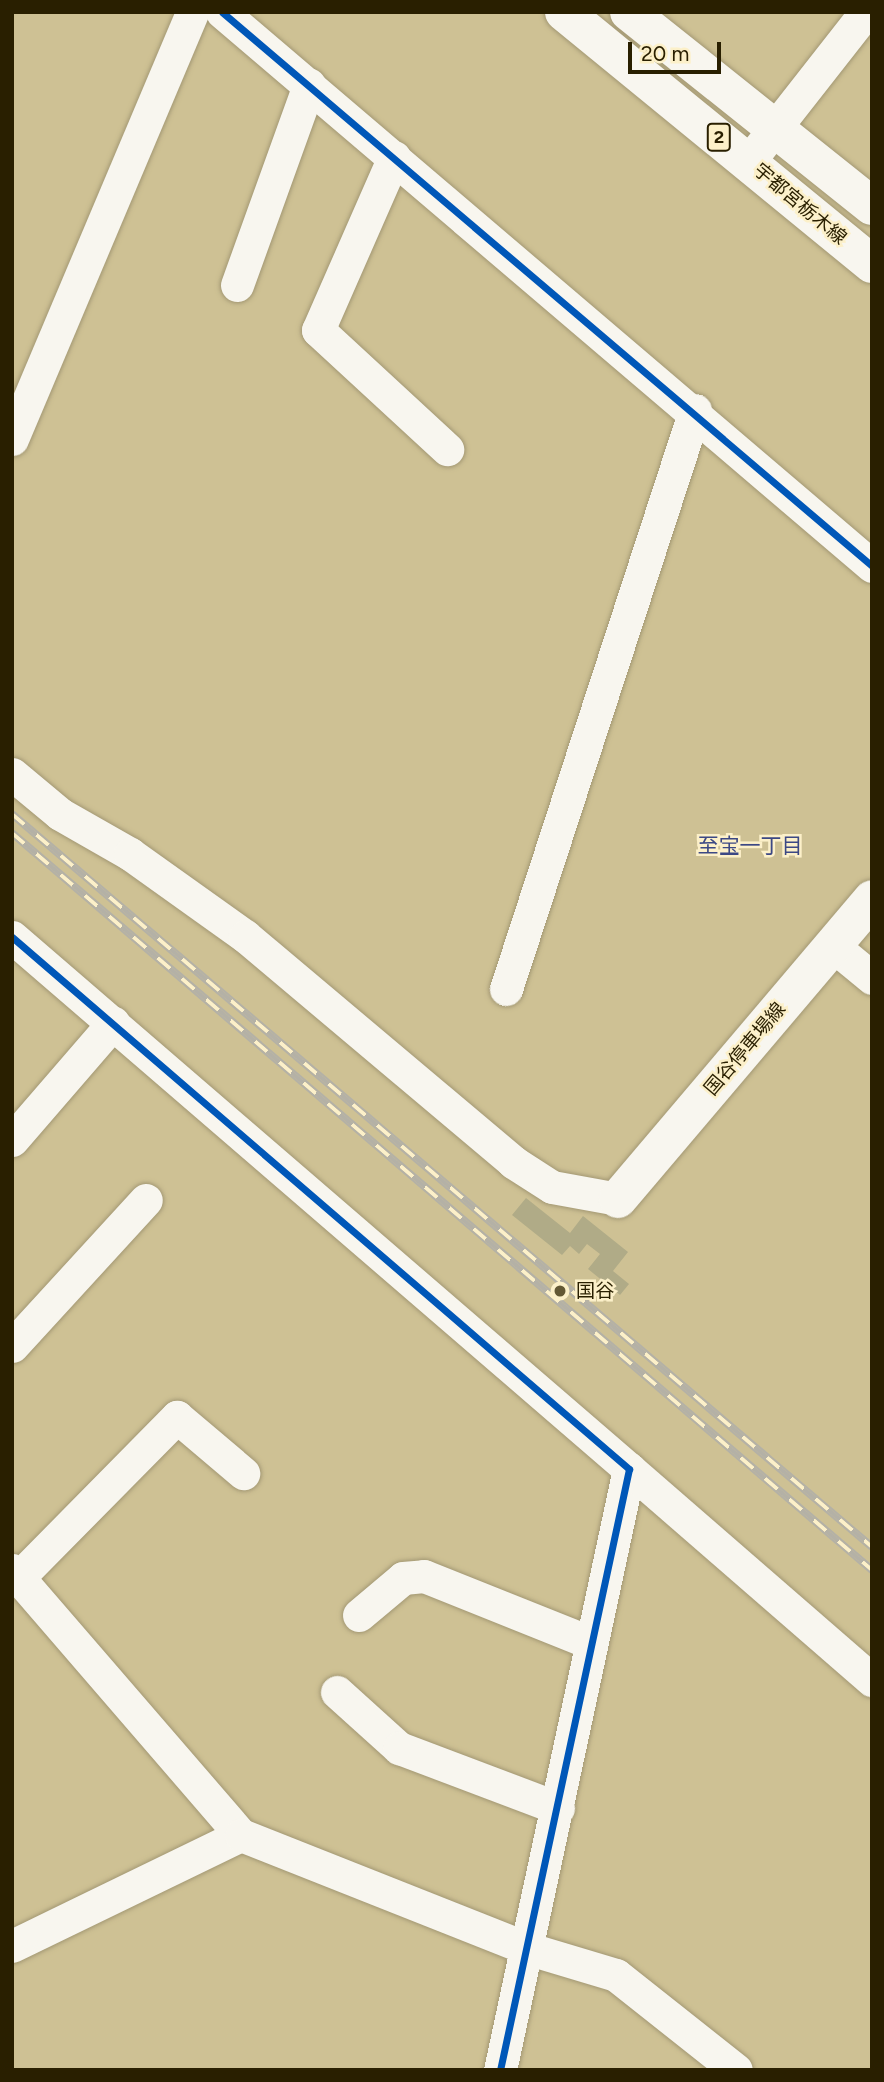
<!DOCTYPE html>
<html>
<head>
<meta charset="utf-8">
<style>
	body { margin:0 }
	#map { position:relative; width:884px; height:2082px; overflow:hidden; background:#cec194; font-family:Figtree,"Noto Sans JP",sans-serif }
	div>[style] { position:absolute }
	.building>* { inset:0; background:#b0ab87 }
	.roads { filter:drop-shadow(0 0 2px #a39874) drop-shadow(0 0 2px #a39874) }
	.minor>* { height:33px; margin:-16.5px; padding:0 16.5px; transform-origin:16.5px; border-radius:16.5px; background:#f8f6ef }
	.secondary>* { height:38px; margin:-19px; padding:0 19px; transform-origin:19px; border-radius:19px; background:#f8f6ef }
	.primary>* { height:38px; margin:-19px; padding:0 19px; transform-origin:19px; border-radius:19px; background:#f8f6ef }
	.rail>* { height:8px; margin-top:-4px; transform-origin:0; background:repeating-linear-gradient(90deg,#fcf0c9 0 16px,#b4b1a6 0 32px); box-sizing:border-box; border-block:2px solid #b4b1a6 }
	.cycleway>* { height:7px; margin:-3.5px; padding:0 3.5px; transform-origin:3.5px; border-radius:3.5px; background:#0057b8 }
	.dots>* { width:19px; height:19px; translate:-50% -50%; box-sizing:border-box; border:4px solid #fcf0c9; border-radius:50% }
	span { translate:-50% -50%; white-space:nowrap; text-align:center; line-height:1.15; -webkit-text-stroke:5px #fcf0c9; paint-order:stroke }
	.shield-label span { padding:2px 5px; background:#fcf0c9; border:2px solid; border-radius:5px; -webkit-text-stroke-width:0 }
	.shield-label { font-size:18px; color:#291f00; font-weight:700 }
	.street-label { font-size:19px; color:#291f00 }
	.poi-label { font-size:19px; color:#291f00 }
	.left { translate:0 -50%; text-align:left }
	.neighbourhood-label { font-size:21px; color:#3c4884 }
	.frame { position:absolute; inset:0; border:14px solid #291f00; pointer-events:none }
	.scale { position:absolute; left:628px; top:42px; width:93px; height:32px; box-sizing:border-box; border:4px solid #291f00; border-top:0; padding-left:9px; font-size:21px; line-height:24px; white-space:nowrap; color:#291f00; -webkit-text-stroke:5px #fcf0c9; paint-order:stroke }
</style>
</head>
<body>
<div id="map">
	<div class="building">
		<i style="clip-path:polygon(526px 1198px,570px 1233px,583px 1216px,628px 1252px,613px 1271px,629px 1284px,620px 1295px,588px 1269px,600px 1254px,587px 1244px,579px 1254px,570px 1246px,562px 1255px,512px 1215px)"></i>
	</div>
	<div class="roads">
		<div class="minor">
			<i style="left:222px;top:12px;width:854px;rotate:40.44deg"></i>
			<i style="left:394px;top:157px;width:189px;rotate:113.7deg"></i>
			<i style="left:318px;top:330px;width:176px;rotate:42.7deg"></i>
			<i style="left:749px;top:161px;width:189px;rotate:-51.9deg"></i>
			<i style="left:237px;top:285px;width:213px;rotate:-70.2deg"></i>
			<i style="left:12px;top:439px;width:463px;rotate:-67.1deg"></i>
			<i style="left:12px;top:774px;width:62px;rotate:39.8deg"></i>
			<i style="left:60px;top:814px;width:81px;rotate:29.7deg"></i>
			<i style="left:130px;top:854px;width:141px;rotate:35.5deg"></i>
			<i style="left:245px;top:936px;width:351px;rotate:40.1deg"></i>
			<i style="left:513px;top:1162px;width:46px;rotate:32.7deg"></i>
			<i style="left:552px;top:1187px;width:67px;rotate:10.3deg"></i>
			<i style="left:12px;top:937px;width:815px;rotate:40.77deg"></i>
			<i style="left:629px;top:1469px;width:615px;rotate:102.11deg"></i>
			<i style="left:832px;top:945px;width:52px;rotate:39.5deg"></i>
			<i style="left:506px;top:989px;width:609px;rotate:-71.92deg"></i>
			<i style="left:12px;top:1140px;width:155px;rotate:-49.2deg"></i>
			<i style="left:12px;top:1346px;width:198px;rotate:-47.5deg"></i>
			<i style="left:629px;top:1469px;width:322px;rotate:41deg"></i>
			<i style="left:12px;top:1570px;width:350px;rotate:49.2deg"></i>
			<i style="left:19px;top:1577px;width:225px;rotate:-45.4deg"></i>
			<i style="left:177px;top:1417px;width:87px;rotate:40.3deg"></i>
			<i style="left:359px;top:1615px;width:57px;rotate:-40.1deg"></i>
			<i style="left:403px;top:1578px;width:21px;rotate:-5deg"></i>
			<i style="left:424px;top:1576px;width:178px;rotate:21.8deg"></i>
			<i style="left:337px;top:1692px;width:84px;rotate:42.1deg"></i>
			<i style="left:399px;top:1748px;width:170px;rotate:20.7deg"></i>
			<i style="left:12px;top:1946px;width:254px;rotate:-25.9deg"></i>
			<i style="left:241px;top:1835px;width:307px;rotate:21.6deg"></i>
			<i style="left:526px;top:1948px;width:94px;rotate:16.7deg"></i>
			<i style="left:616px;top:1975px;width:153px;rotate:38.4deg"></i>
		</div>
		<div class="secondary">
			<i style="left:618px;top:1199px;width:393px;rotate:-49.7deg"></i>
		</div>
		<div class="primary">
			<i style="left:564px;top:12px;width:398px;rotate:39.3deg"></i>
			<i style="left:629px;top:12px;width:311px;rotate:38.6deg"></i>
		</div>
	</div>
	<div class="rail">
		<i style="left:12px;top:814px;width:1130px;rotate:40.44deg"></i>
		<i style="left:12px;top:833px;width:1133px;rotate:40.6deg"></i>
	</div>
	<div class="cycleway">
		<i style="left:222px;top:12px;width:854px;rotate:40.44deg"></i>
		<i style="left:12px;top:937px;width:815px;rotate:40.77deg"></i>
		<i style="left:629px;top:1469px;width:615px;rotate:102.11deg"></i>
	</div>
	<div class="dots">
		<i style="left:560px;top:1291px;background:#635834"></i>
	</div>
	<div class="shield-label">
		<span style="left:719px;top:137px">2</span>
	</div>
	<div class="street-label">
		<span style="left:800px;top:204px;rotate:40deg">宇都宮栃木線</span>
		<span style="left:745px;top:1049px;rotate:-50deg">国谷停車場線</span>
	</div>
	<div class="poi-label">
		<span class="left" style="left:576px;top:1291px">国谷</span>
	</div>
	<div class="neighbourhood-label">
		<span style="left:750px;top:846px">至宝一丁目</span>
	</div>
	<div class="frame"></div>
	<div class="scale">20 m</div>
</div>
</body>
</html>
